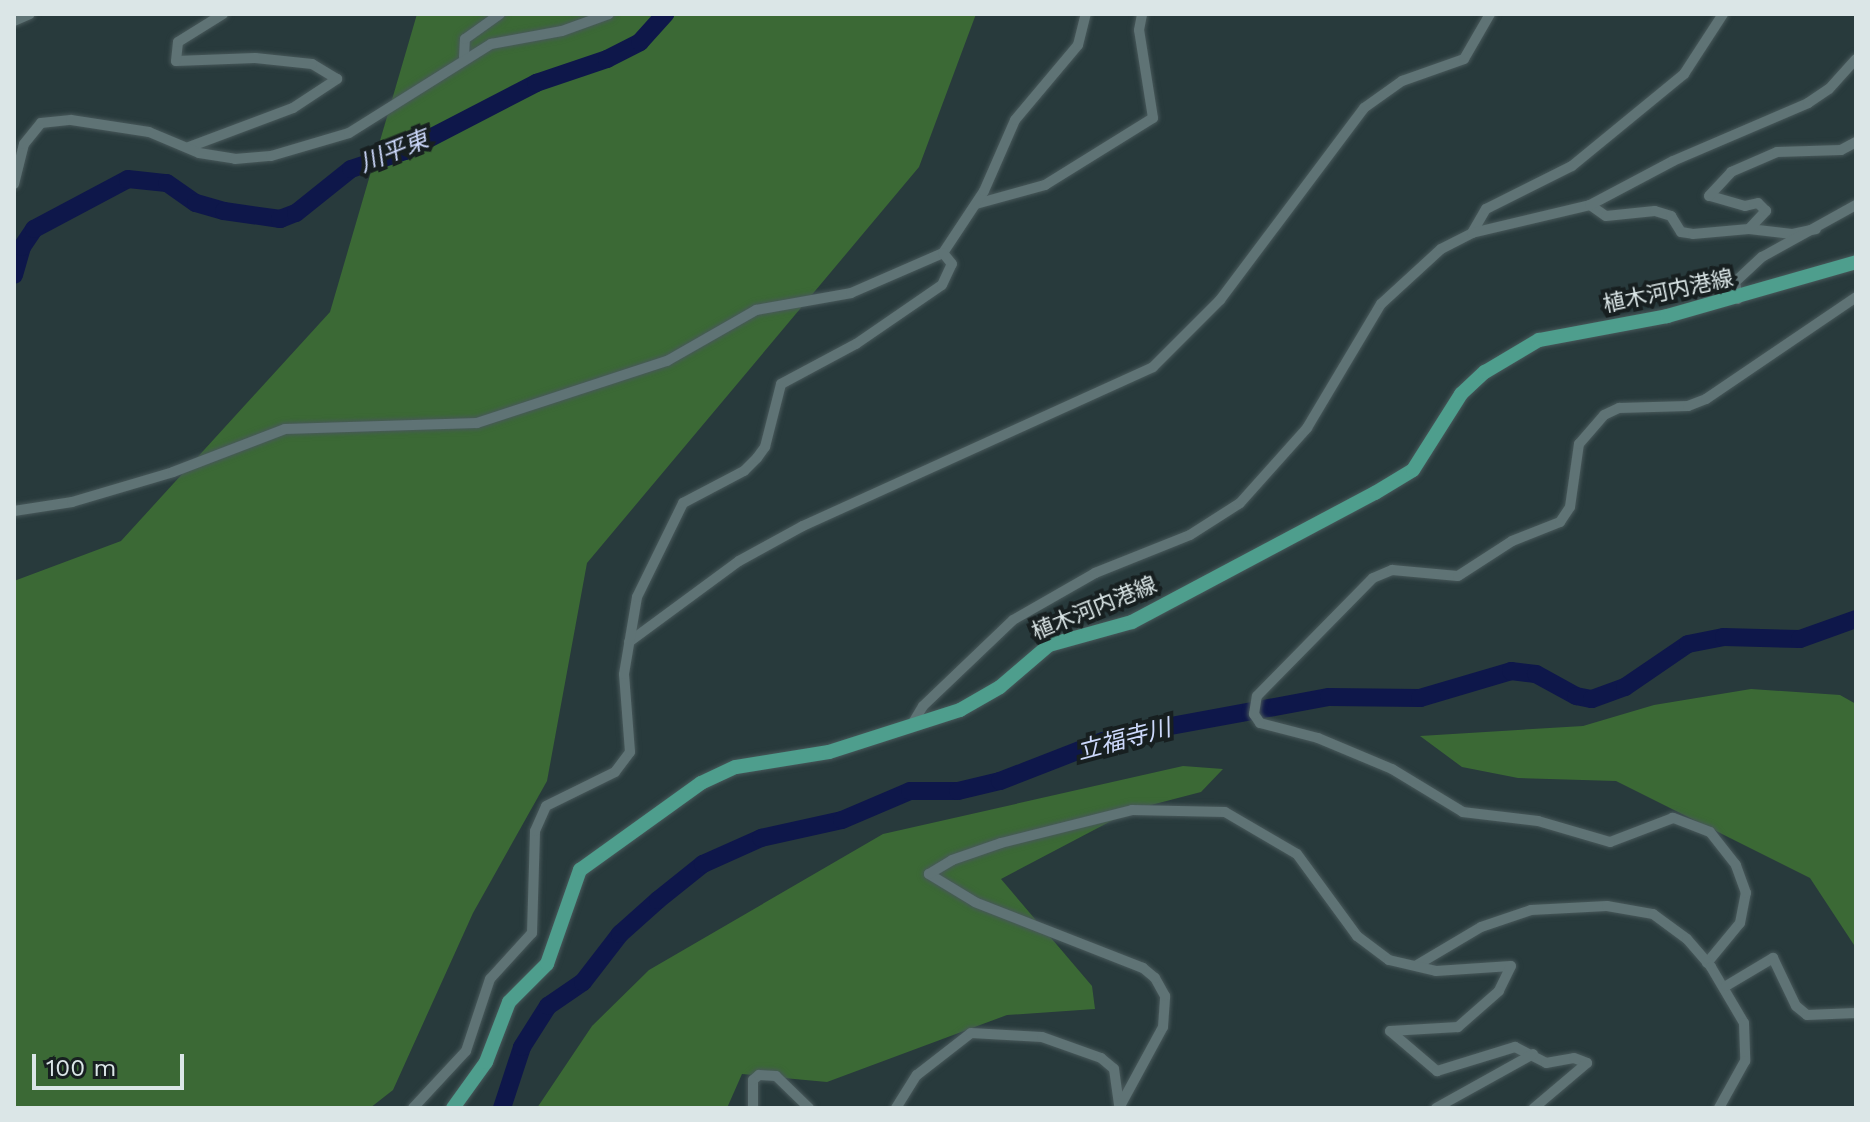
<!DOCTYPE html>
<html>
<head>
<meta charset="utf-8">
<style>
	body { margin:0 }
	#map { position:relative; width:1870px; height:1122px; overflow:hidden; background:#283a3c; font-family:"Work Sans","Noto Sans JP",sans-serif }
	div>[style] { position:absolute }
	.forest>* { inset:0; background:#3b6935 }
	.river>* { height:18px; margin:-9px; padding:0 9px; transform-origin:9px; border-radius:9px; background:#0e174a }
	.roads { filter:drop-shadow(0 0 2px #48585a) drop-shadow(0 0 2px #48585a) }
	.minor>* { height:10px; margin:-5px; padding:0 5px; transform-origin:5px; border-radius:5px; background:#5f7375 }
	.major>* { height:14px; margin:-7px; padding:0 7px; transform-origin:7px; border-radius:7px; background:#4e9e8d }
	span { translate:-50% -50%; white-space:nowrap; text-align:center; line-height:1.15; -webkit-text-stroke:8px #171f20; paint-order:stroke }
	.street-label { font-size:22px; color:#dbe6e7 }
	.water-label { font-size:24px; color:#cdd9fc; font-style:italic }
	.frame { position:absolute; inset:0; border:16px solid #dbe6e7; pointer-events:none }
	.scale { position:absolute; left:32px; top:1054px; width:152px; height:36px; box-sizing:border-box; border:4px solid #dbe6e7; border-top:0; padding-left:10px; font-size:24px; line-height:28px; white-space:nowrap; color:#dbe6e7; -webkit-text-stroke:6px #171f20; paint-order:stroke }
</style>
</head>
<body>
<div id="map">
	<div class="forest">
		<i style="clip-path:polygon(417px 14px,976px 14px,919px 167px,587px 563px,547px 781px,473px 913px,393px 1090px,370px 1108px,14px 1108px,14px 581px,121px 541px,330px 312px)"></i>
		<i style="clip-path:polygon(1751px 689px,1840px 695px,1856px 704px,1856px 948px,1810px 878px,1616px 781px,1518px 778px,1462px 767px,1420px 736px,1583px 726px,1654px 705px)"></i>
		<i style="clip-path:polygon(1183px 766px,1223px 769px,1201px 792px,1132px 810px,1001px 879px,1092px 986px,1095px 1009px,1007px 1015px,827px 1082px,742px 1074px,727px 1108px,537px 1108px,592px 1026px,649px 970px,883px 834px)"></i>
	</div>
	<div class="river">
		<i style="left:14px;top:275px;width:29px;rotate:-74deg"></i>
		<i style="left:22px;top:247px;width:22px;rotate:-56deg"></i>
		<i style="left:34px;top:229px;width:106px;rotate:-28deg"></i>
		<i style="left:128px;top:179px;width:39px;rotate:6deg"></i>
		<i style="left:167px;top:183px;width:35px;rotate:35deg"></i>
		<i style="left:196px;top:203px;width:29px;rotate:16deg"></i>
		<i style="left:224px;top:211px;width:57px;rotate:8.1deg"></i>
		<i style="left:280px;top:219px;width:17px;rotate:-21deg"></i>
		<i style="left:296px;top:213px;width:70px;rotate:-38.7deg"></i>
		<i style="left:351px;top:169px;width:57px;rotate:-18.4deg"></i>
		<i style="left:405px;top:151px;width:148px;rotate:-27.4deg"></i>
		<i style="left:536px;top:83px;width:75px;rotate:-18.7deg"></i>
		<i style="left:607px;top:59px;width:37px;rotate:-27deg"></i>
		<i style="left:640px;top:42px;width:38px;rotate:-48deg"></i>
		<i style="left:502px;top:1108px;width:64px;rotate:-71.8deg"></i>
		<i style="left:522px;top:1047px;width:49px;rotate:-57.6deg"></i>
		<i style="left:548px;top:1006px;width:42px;rotate:-34.4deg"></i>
		<i style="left:583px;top:982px;width:61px;rotate:-52.4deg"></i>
		<i style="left:620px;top:934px;width:51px;rotate:-41.8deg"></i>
		<i style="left:658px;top:900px;width:58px;rotate:-38.7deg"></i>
		<i style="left:703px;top:864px;width:64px;rotate:-24.1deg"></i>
		<i style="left:761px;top:838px;width:83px;rotate:-12.5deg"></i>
		<i style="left:842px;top:820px;width:74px;rotate:-23.1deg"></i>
		<i style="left:910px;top:791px;width:48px"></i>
		<i style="left:958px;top:791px;width:43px;rotate:-13.4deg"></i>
		<i style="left:1000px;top:781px;width:110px;rotate:-21.2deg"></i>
		<i style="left:1103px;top:741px;width:47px;rotate:-13.4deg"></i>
		<i style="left:1149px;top:730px;width:183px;rotate:-10.4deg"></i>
		<i style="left:1329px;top:697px;width:91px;rotate:0.6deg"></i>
		<i style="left:1420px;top:698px;width:95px;rotate:-16.5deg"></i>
		<i style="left:1511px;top:671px;width:25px;rotate:7deg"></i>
		<i style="left:1536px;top:674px;width:46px;rotate:28.8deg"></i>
		<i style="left:1576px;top:696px;width:16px;rotate:11deg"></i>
		<i style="left:1592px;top:699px;width:35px;rotate:-20deg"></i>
		<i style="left:1625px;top:687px;width:76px;rotate:-34.3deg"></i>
		<i style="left:1688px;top:644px;width:37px;rotate:-11deg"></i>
		<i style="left:1724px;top:637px;width:76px;rotate:1.5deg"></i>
		<i style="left:1800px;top:639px;width:59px;rotate:-19.7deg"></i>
	</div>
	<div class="roads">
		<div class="minor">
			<i style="left:14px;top:21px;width:17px;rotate:-24deg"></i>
			<i style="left:464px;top:57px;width:18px;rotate:-87deg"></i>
			<i style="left:465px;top:39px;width:43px;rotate:-35.5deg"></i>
			<i style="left:189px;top:147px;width:111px;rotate:-20.6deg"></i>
			<i style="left:293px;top:108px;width:53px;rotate:-33.4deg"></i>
			<i style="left:337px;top:79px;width:29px;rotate:-149deg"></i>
			<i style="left:312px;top:64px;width:57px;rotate:-174deg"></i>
			<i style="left:255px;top:58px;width:79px;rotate:177.8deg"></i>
			<i style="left:176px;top:61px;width:19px;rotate:-84deg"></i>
			<i style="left:178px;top:42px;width:53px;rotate:-31.9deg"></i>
			<i style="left:14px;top:184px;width:41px;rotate:-76deg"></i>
			<i style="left:24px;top:144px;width:27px;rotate:-51deg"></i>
			<i style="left:41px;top:123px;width:30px;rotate:-6deg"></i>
			<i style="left:71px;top:120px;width:79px;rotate:8.7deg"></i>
			<i style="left:149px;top:132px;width:54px;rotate:22.8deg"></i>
			<i style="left:199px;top:153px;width:36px;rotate:9deg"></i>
			<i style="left:235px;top:159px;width:36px;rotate:-5deg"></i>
			<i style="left:271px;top:156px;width:81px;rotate:-16.4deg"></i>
			<i style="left:349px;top:133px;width:168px;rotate:-32.1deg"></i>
			<i style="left:491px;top:44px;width:72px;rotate:-10.4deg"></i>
			<i style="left:562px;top:31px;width:50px;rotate:-19.9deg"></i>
			<i style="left:976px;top:204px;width:72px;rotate:-15.4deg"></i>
			<i style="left:1045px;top:185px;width:127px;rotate:-31.8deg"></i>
			<i style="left:1153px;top:118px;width:89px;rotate:-99deg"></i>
			<i style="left:1139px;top:30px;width:16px;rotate:-79deg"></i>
			<i style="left:1590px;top:205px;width:19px;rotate:35deg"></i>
			<i style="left:1606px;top:216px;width:49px;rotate:-5.8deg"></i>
			<i style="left:1655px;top:211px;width:17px;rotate:17deg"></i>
			<i style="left:1671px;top:216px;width:19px;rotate:58deg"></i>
			<i style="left:1681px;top:232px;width:12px;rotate:9deg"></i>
			<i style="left:1693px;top:234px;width:56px;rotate:-5.1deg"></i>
			<i style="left:1816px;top:229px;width:25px;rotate:168deg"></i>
			<i style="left:1792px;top:234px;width:43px;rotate:-173.4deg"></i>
			<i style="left:1749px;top:229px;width:25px;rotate:-47deg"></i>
			<i style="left:1766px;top:211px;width:11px;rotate:-135deg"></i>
			<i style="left:1758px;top:203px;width:13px;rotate:167deg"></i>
			<i style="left:1745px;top:206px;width:37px;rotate:-164deg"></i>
			<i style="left:1709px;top:196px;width:33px;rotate:-47deg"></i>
			<i style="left:1731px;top:172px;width:50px;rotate:-23.5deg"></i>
			<i style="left:1777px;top:152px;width:64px;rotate:-1.8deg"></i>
			<i style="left:1841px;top:150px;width:17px;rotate:-28deg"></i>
			<i style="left:1472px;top:233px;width:28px;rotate:-60deg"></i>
			<i style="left:1486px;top:209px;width:96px;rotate:-26.6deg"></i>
			<i style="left:1572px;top:166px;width:145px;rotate:-39.4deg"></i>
			<i style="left:1684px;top:74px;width:72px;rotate:-57deg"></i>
			<i style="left:1738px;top:299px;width:17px;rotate:-100deg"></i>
			<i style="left:1735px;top:282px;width:37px;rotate:-43deg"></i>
			<i style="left:1762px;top:257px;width:107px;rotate:-29deg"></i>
			<i style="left:14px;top:511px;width:59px;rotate:-8.8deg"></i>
			<i style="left:72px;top:502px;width:105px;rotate:-16.5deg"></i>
			<i style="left:173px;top:472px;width:120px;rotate:-21deg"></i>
			<i style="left:285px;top:429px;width:192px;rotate:-1.8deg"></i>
			<i style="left:477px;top:423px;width:200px;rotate:-18.1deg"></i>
			<i style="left:667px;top:361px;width:103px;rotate:-29.8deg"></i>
			<i style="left:756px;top:310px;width:97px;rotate:-10.1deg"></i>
			<i style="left:851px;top:293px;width:100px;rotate:-23.5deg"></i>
			<i style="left:943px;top:253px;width:74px;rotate:-56.5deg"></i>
			<i style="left:984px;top:191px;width:77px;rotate:-66.4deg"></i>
			<i style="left:1015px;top:120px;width:98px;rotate:-50deg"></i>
			<i style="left:1078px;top:45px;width:32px;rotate:-76deg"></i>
			<i style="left:629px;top:642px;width:137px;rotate:-36.4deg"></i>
			<i style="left:739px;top:561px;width:73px;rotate:-28.7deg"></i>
			<i style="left:803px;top:526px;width:384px;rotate:-24.4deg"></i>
			<i style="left:1153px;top:367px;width:95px;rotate:-45deg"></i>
			<i style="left:1220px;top:300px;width:240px;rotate:-53.1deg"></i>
			<i style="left:1364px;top:108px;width:47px;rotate:-35.4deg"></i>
			<i style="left:1402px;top:81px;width:66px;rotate:-19.5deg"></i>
			<i style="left:1464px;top:59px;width:52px;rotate:-60deg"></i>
			<i style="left:911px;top:726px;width:23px;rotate:-59deg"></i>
			<i style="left:923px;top:706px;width:124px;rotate:-43.7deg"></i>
			<i style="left:1013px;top:620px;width:95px;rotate:-29.8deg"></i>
			<i style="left:1095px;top:573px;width:102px;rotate:-21.8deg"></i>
			<i style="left:1190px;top:535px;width:59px;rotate:-32.6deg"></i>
			<i style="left:1240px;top:503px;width:101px;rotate:-48.2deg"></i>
			<i style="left:1307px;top:428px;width:144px;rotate:-59.2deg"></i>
			<i style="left:1381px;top:304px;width:81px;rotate:-42.5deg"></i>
			<i style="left:1441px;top:249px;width:35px;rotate:-27deg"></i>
			<i style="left:1472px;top:233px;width:121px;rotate:-13.3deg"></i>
			<i style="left:1590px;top:205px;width:94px;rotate:-27.9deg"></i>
			<i style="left:1673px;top:161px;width:147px;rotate:-23.2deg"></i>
			<i style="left:1808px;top:103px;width:25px;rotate:-34deg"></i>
			<i style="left:1829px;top:89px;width:40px;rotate:-48deg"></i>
			<i style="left:1707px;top:963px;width:52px;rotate:-50.5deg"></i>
			<i style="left:1740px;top:923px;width:31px;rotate:-79deg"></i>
			<i style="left:1746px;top:893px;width:30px;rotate:-110deg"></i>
			<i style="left:1736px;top:865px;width:42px;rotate:-128.2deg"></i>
			<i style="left:1710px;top:832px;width:40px;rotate:-159deg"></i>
			<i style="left:1673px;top:818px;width:67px;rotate:159.1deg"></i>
			<i style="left:1610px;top:842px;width:75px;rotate:-163.7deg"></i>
			<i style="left:1538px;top:821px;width:76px;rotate:-173.2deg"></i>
			<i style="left:1463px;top:812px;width:83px;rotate:-148.8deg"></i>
			<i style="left:1392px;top:769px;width:80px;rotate:-157.3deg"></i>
			<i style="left:1318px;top:738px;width:60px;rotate:-165.5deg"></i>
			<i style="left:1260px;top:723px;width:11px;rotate:-124deg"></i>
			<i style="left:1254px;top:714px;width:18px;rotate:-81deg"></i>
			<i style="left:1257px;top:696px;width:165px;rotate:-45.5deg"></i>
			<i style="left:1373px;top:578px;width:21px;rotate:-23deg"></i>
			<i style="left:1392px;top:570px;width:66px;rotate:5.2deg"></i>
			<i style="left:1458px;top:576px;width:64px;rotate:-32.9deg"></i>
			<i style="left:1512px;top:541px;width:52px;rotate:-21.6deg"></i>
			<i style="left:1560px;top:522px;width:18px;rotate:-56deg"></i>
			<i style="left:1570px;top:507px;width:64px;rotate:-81.9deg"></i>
			<i style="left:1579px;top:444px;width:38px;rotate:-49deg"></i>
			<i style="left:1604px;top:415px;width:17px;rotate:-25deg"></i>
			<i style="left:1619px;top:408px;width:69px;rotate:-1.7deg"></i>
			<i style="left:1688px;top:406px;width:19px;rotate:-21deg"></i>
			<i style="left:1706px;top:399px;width:181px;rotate:-34.2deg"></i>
			<i style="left:1417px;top:965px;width:74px;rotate:-30.7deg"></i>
			<i style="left:1481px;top:927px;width:53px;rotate:-18.8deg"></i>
			<i style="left:1531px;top:910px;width:76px;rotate:-3deg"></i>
			<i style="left:1607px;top:906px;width:47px;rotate:9.9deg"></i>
			<i style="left:1653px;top:914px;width:42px;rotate:36.3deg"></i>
			<i style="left:1687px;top:939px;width:37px;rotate:49deg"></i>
			<i style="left:1711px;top:967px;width:65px;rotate:59.5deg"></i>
			<i style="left:1744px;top:1023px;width:38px;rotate:88deg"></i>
			<i style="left:1745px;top:1061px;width:54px;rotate:119deg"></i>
			<i style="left:1726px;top:986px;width:55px;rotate:-30.8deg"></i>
			<i style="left:1773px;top:958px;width:53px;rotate:64.4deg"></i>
			<i style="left:1796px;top:1006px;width:14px;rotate:39deg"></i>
			<i style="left:1807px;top:1015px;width:49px;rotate:-2.3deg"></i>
			<i style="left:413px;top:1108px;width:78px;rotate:-47.1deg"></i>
			<i style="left:466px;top:1051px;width:76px;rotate:-71.6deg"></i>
			<i style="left:490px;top:979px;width:62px;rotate:-47.6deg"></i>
			<i style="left:532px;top:933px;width:102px;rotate:-88.3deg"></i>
			<i style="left:535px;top:831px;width:27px;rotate:-66deg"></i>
			<i style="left:546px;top:806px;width:77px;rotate:-26.2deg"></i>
			<i style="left:615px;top:772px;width:25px;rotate:-53deg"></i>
			<i style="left:630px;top:752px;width:78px;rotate:-94.4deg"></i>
			<i style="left:624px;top:674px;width:78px;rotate:-80.4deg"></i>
			<i style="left:637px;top:597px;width:105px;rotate:-63.9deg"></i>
			<i style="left:683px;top:503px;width:69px;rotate:-27.7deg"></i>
			<i style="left:744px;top:471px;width:18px;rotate:-45deg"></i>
			<i style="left:757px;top:458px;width:14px;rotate:-54deg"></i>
			<i style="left:765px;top:447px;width:65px;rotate:-75.7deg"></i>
			<i style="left:781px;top:384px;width:85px;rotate:-28.1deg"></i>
			<i style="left:856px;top:344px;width:104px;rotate:-34.5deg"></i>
			<i style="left:942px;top:285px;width:23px;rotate:-65deg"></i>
			<i style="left:952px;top:264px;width:14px;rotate:-129deg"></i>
			<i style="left:753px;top:1108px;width:28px;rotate:-90deg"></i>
			<i style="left:753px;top:1080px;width:8px;rotate:-40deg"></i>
			<i style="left:759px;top:1075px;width:17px;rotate:3deg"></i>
			<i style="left:776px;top:1076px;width:46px;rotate:44.1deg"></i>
			<i style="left:896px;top:1108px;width:39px;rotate:-58deg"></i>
			<i style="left:917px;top:1075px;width:68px;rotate:-37.9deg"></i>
			<i style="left:971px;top:1033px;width:71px;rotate:3.2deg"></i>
			<i style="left:1042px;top:1037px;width:63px;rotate:19.6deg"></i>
			<i style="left:1101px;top:1058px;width:17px;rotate:40deg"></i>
			<i style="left:1114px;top:1069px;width:37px;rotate:82deg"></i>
			<i style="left:1119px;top:1108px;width:92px;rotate:-61.5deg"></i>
			<i style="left:1163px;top:1027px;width:31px;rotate:-86deg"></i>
			<i style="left:1165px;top:996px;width:21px;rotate:-119deg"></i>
			<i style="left:1155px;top:978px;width:16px;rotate:-140deg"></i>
			<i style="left:1143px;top:968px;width:180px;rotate:-158.6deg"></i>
			<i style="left:975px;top:902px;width:54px;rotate:-148.7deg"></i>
			<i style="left:929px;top:874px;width:27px;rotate:-31deg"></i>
			<i style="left:952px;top:860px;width:52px;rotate:-19.1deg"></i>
			<i style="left:1001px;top:843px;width:135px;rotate:-14.1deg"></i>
			<i style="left:1132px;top:810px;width:93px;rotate:1.2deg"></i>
			<i style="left:1225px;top:812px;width:83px;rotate:30.3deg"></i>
			<i style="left:1297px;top:854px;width:102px;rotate:53.8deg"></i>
			<i style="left:1357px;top:936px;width:40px;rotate:37deg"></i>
			<i style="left:1389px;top:960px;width:48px;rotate:13.2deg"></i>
			<i style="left:1436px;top:971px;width:75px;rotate:-3.8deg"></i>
			<i style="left:1511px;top:966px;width:28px;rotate:116deg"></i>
			<i style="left:1499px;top:991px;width:55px;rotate:138.7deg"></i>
			<i style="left:1458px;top:1027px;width:68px;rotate:176.6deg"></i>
			<i style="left:1390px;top:1031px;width:62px;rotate:40.4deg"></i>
			<i style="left:1437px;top:1071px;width:82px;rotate:-17.1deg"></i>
			<i style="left:1515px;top:1047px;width:35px;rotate:27deg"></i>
			<i style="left:1546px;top:1063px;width:28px;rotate:-10deg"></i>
			<i style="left:1574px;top:1058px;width:14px;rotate:21deg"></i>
			<i style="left:1587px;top:1063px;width:70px;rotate:139.7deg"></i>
			<i style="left:1436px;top:1108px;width:111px;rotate:-29.1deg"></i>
		</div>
		<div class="major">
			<i style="left:453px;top:1108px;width:57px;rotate:-54.3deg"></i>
			<i style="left:486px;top:1062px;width:64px;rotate:-69deg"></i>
			<i style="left:509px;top:1002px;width:54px;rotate:-45deg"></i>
			<i style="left:547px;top:964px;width:100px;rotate:-70.7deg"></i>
			<i style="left:580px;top:870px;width:149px;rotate:-35.7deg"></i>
			<i style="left:701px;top:783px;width:38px;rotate:-25deg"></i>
			<i style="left:736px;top:767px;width:94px;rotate:-9.2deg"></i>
			<i style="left:829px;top:752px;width:138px;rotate:-17.8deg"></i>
			<i style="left:960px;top:710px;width:46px;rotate:-29.9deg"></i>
			<i style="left:1000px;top:687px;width:65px;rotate:-40.6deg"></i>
			<i style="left:1049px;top:645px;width:86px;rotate:-15.5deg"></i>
			<i style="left:1132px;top:622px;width:275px;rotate:-28deg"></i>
			<i style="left:1375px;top:493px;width:44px;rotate:-31.2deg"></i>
			<i style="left:1413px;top:470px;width:90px;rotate:-57.7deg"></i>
			<i style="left:1461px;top:394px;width:33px;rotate:-43deg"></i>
			<i style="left:1485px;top:372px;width:63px;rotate:-30.7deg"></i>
			<i style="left:1539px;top:340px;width:130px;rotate:-10.6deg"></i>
			<i style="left:1667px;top:316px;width:197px;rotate:-15.9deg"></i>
		</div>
	</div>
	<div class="street-label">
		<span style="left:1668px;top:291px;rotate:-12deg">植木河内港線</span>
		<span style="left:1094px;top:608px;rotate:-22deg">植木河内港線</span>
	</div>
	<div class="water-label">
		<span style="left:394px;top:152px;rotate:-22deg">川平東</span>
		<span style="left:1124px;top:740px;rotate:-15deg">立福寺川</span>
	</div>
	<div class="frame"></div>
	<div class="scale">100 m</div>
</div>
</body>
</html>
